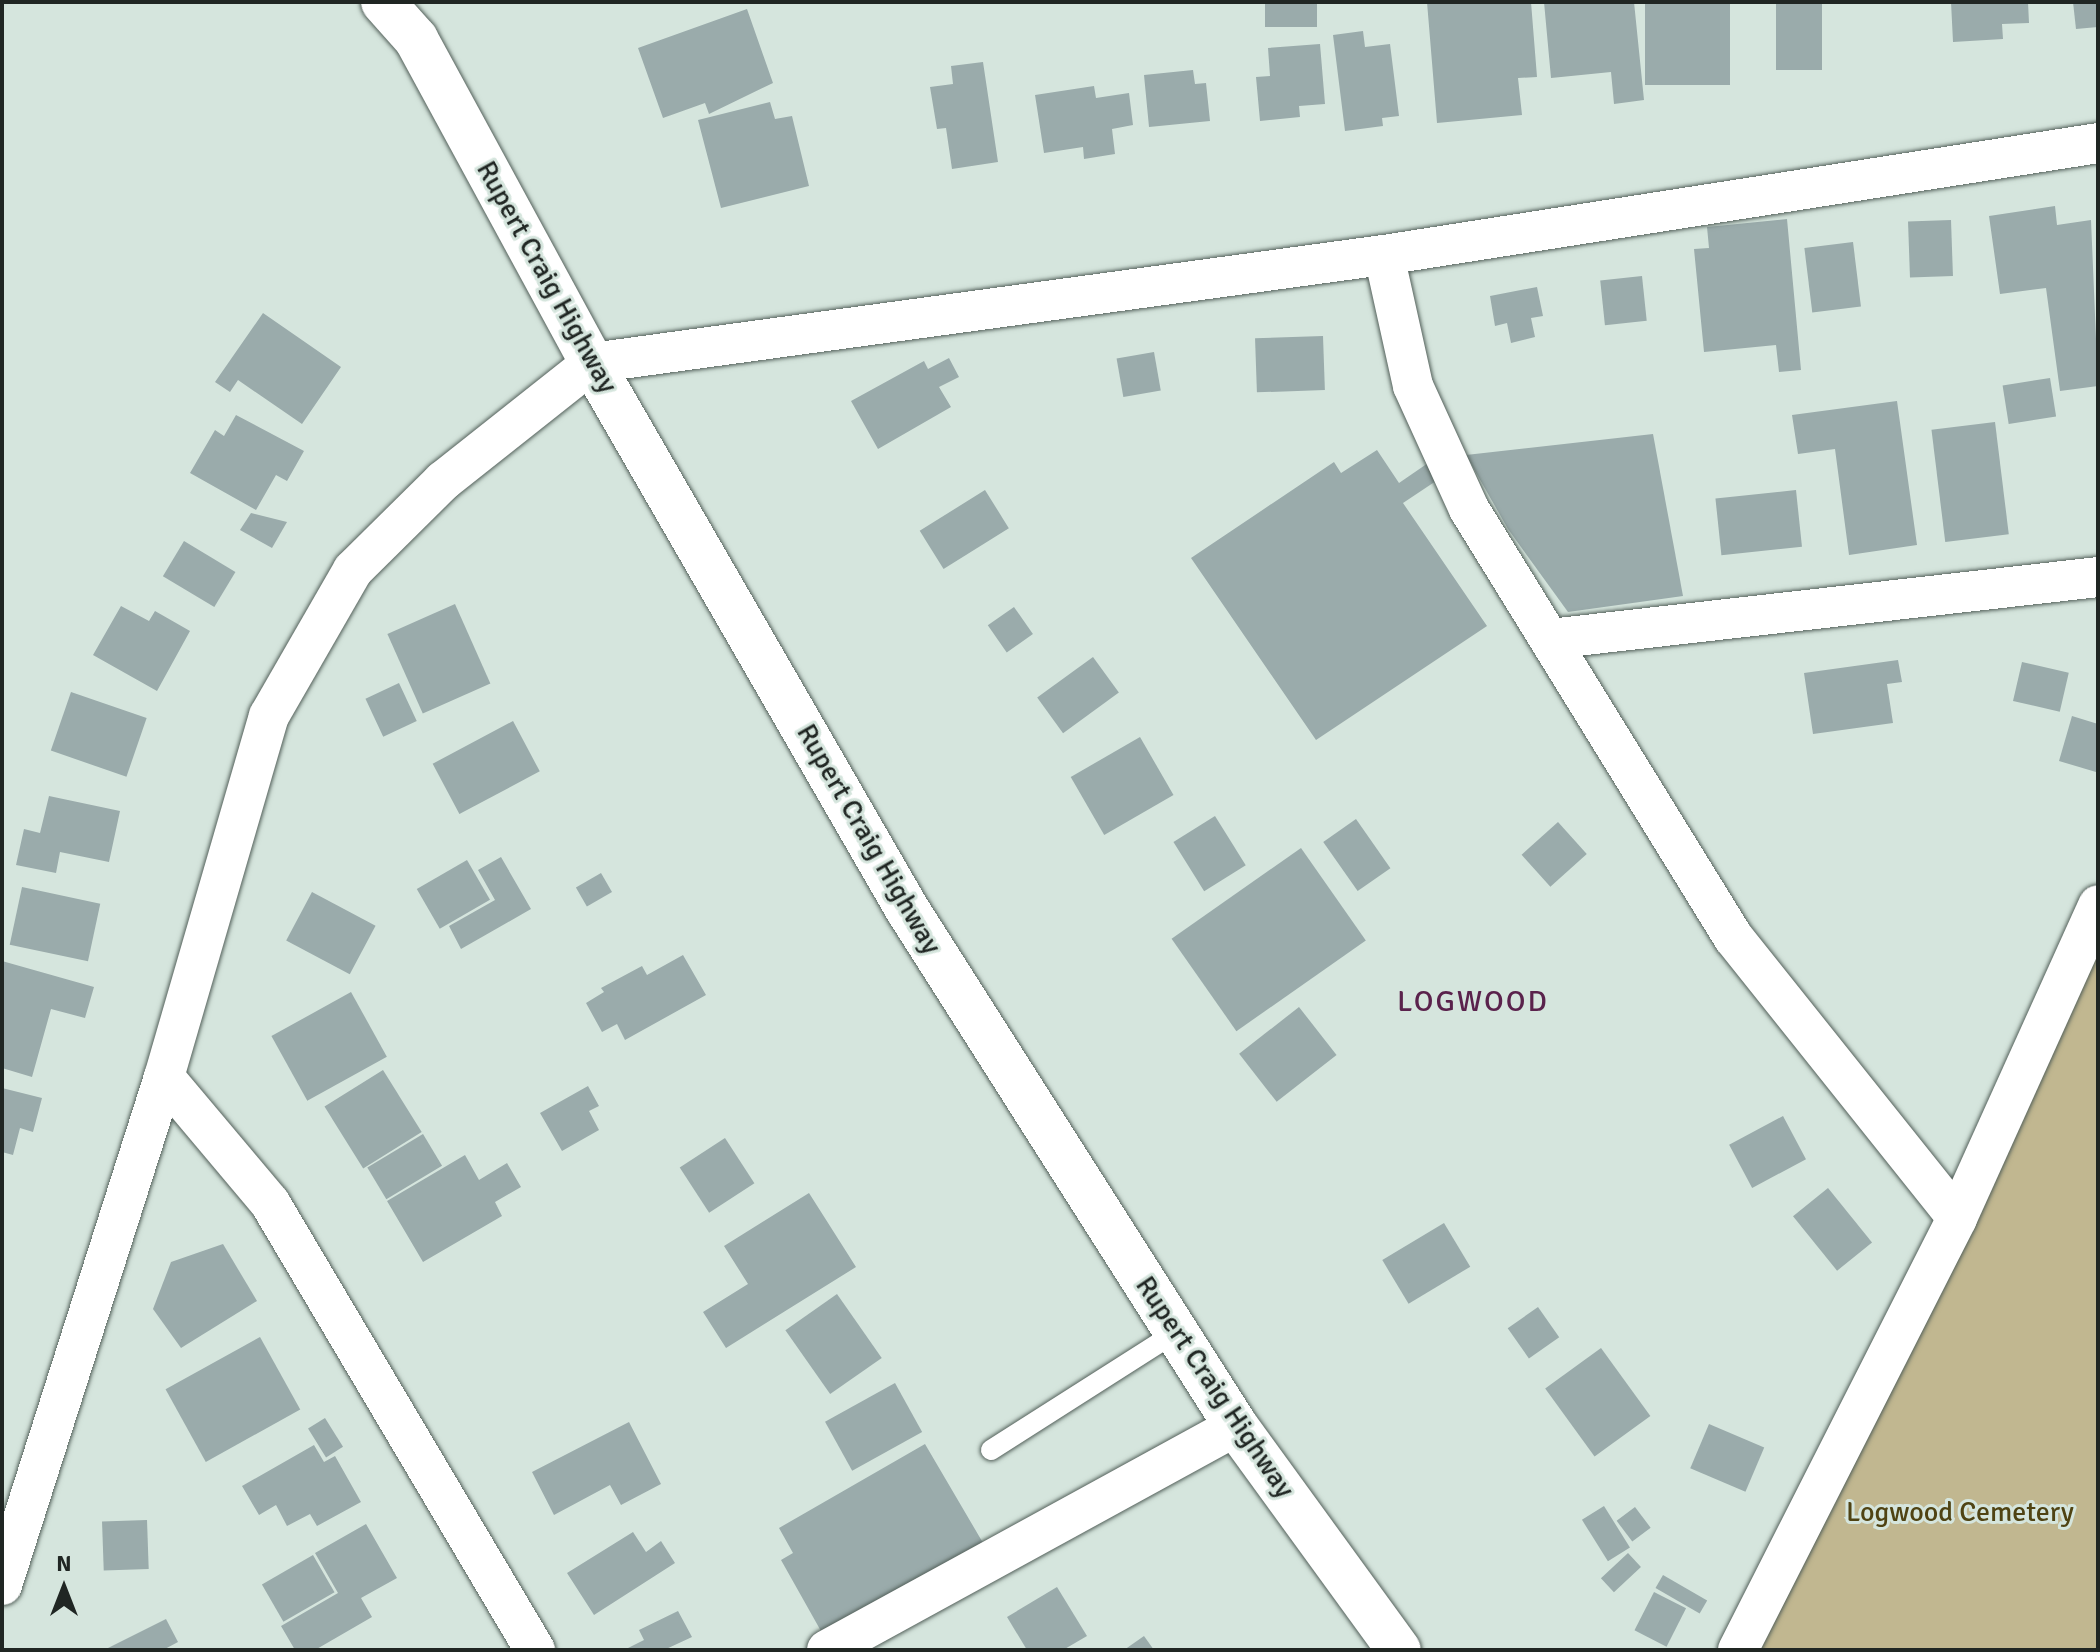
<!DOCTYPE html>
<html>
<head>
<meta charset="utf-8">
<style>
	body { margin:0 }
	#map { position:relative; width:2100px; height:1652px; overflow:hidden; background:#d5e5dd; font-family:Signika,sans-serif }
	div>[style] { position:absolute }
	.green>* { inset:0; background:#c1b790 }
	.building>* { inset:0; background:#9aabab; transform-origin:0 0 }
	.roads { filter:drop-shadow(0 0 2px #53605a) drop-shadow(0 0 2px #53605a) }
	.service>* { height:20px; margin:-10px; padding:0 10px; transform-origin:10px; border-radius:10px; background:#fff }
	.minor>* { height:40px; margin:-20px; padding:0 20px; transform-origin:20px; border-radius:20px; background:#fff }
	.primary>* { height:44px; margin:-22px; padding:0 22px; transform-origin:22px; border-radius:22px; background:#fff }
	span { translate:-50% -50%; white-space:nowrap; text-align:center; line-height:1.15; -webkit-text-stroke:6px #d5e5dd; paint-order:stroke }
	.street-label { font-size:28px; color:#202623 }
	.park-label { font-size:28px; color:#4f4313 }
	.neighbourhood-label { font-size:30px; color:#5a224c; letter-spacing:2px }
	.frame { position:absolute; inset:0; border:4px solid #202623; pointer-events:none }
	.north { position:absolute; left:24px; top:1548px; width:80px; height:80px; -webkit-text-stroke:6px #d5e5dd; paint-order:stroke; rotate:0deg; font-size:22px; font-weight:700; line-height:32px; text-align:center; color:#202623 }
	.north::after { content:''; display:block; margin:auto; width:28px; height:36px; background:#202623; clip-path:polygon(50% 0,100% 100%,50% 72%,0 100%) }
</style>
</head>
<body>
<div id="map">
	<div class="green">
		<i style="clip-path:polygon(2098px 950px,2098px 1650px,1731px 1650px)"></i>
	</div>
	<div class="building">
		<i style="left:1265px;top:2px;width:52px;height:25px"></i>
		<i style="clip-path:polygon(1427px 2px,1531px 2px,1537px 77px,1518px 78px,1522px 115px,1437px 123px)"></i>
		<i style="clip-path:polygon(1544px 2px,1634px 2px,1644px 100px,1614px 104px,1611px 72px,1551px 78px)"></i>
		<i style="left:1645px;top:2px;width:85px;height:83px"></i>
		<i style="left:1776px;top:2px;width:46px;height:68px"></i>
		<i style="clip-path:polygon(1951px 2px,2028px 2px,2029px 23px,2002px 24px,2003px 39px,1953px 42px)"></i>
		<i style="clip-path:polygon(2073px 2px,2098px 2px,2098px 27px,2076px 29px)"></i>
		<i style="clip-path:polygon(747px 9px,773px 83px,709px 114px,705px 103px,663px 118px,638px 48px)"></i>
		<i style="clip-path:polygon(1363px 31px,1365px 47px,1390px 44px,1399px 116px,1382px 118px,1383px 126px,1345px 131px,1333px 35px)"></i>
		<i style="clip-path:polygon(1320px 44px,1325px 104px,1299px 106px,1300px 117px,1260px 121px,1256px 77px,1270px 76px,1268px 48px)"></i>
		<i style="clip-path:polygon(983px 62px,998px 162px,952px 169px,946px 128px,937px 129px,930px 87px,953px 84px,951px 66px)"></i>
		<i style="clip-path:polygon(1193px 70px,1195px 84px,1206px 83px,1210px 121px,1149px 127px,1144px 75px)"></i>
		<i style="clip-path:polygon(1094px 86px,1096px 98px,1129px 93px,1133px 125px,1112px 129px,1115px 154px,1084px 159px,1083px 147px,1044px 153px,1035px 95px)"></i>
		<i style="clip-path:polygon(770px 102px,775px 119px,792px 116px,809px 186px,721px 208px,698px 120px)"></i>
		<i style="clip-path:polygon(2055px 206px,2057px 225px,2091px 220px,2098px 386px,2060px 391px,2046px 288px,2000px 294px,1989px 216px)"></i>
		<i style="clip-path:polygon(1787px 219px,1801px 370px,1779px 372px,1776px 345px,1704px 352px,1694px 249px,1709px 248px,1707px 227px)"></i>
		<i style="left:1951px;top:220px;width:56px;height:43px;rotate:88deg"></i>
		<i style="left:1853px;top:242px;width:65px;height:49px;rotate:83deg"></i>
		<i style="left:1642px;top:276px;width:45px;height:42px;rotate:84deg"></i>
		<i style="clip-path:polygon(1537px 287px,1543px 316px,1531px 318px,1535px 337px,1511px 343px,1507px 323px,1495px 326px,1490px 296px)"></i>
		<i style="clip-path:polygon(263px 313px,341px 367px,302px 424px,238px 380px,230px 392px,215px 382px)"></i>
		<i style="left:1323px;top:336px;width:54px;height:68px;rotate:88deg"></i>
		<i style="left:1154px;top:352px;width:39px;height:38px;rotate:80deg"></i>
		<i style="clip-path:polygon(949px 358px,959px 377px,939px 387px,951px 407px,878px 449px,851px 401px,924px 361px,928px 369px)"></i>
		<i style="left:2050px;top:378px;width:39px;height:48px;rotate:81deg"></i>
		<i style="clip-path:polygon(1897px 401px,1917px 545px,1849px 555px,1835px 449px,1798px 454px,1792px 415px)"></i>
		<i style="clip-path:polygon(236px 415px,304px 451px,287px 481px,276px 475px,256px 510px,190px 473px,215px 430px,224px 436px)"></i>
		<i style="left:1995px;top:422px;width:113px;height:64px;rotate:83deg"></i>
		<i style="clip-path:polygon(1653px 434px,1683px 596px,1568px 612px,1508px 529px,1466px 455px)"></i>
		<i style="clip-path:polygon(1377px 450px,1399px 483px,1431px 461px,1442px 477px,1403px 503px,1487px 626px,1316px 740px,1191px 558px,1334px 462px,1341px 473px)"></i>
		<i style="left:985px;top:490px;width:45px;height:77px;rotate:58deg"></i>
		<i style="left:1796px;top:490px;width:57px;height:81px;rotate:84deg"></i>
		<i style="clip-path:polygon(251px 513px,287px 522px,272px 548px,240px 530px)"></i>
		<i style="left:184px;top:541px;width:60px;height:41px;rotate:31deg"></i>
		<i style="left:455px;top:604px;width:87px;height:74px;rotate:66deg"></i>
		<i style="clip-path:polygon(121px 606px,149px 621px,155px 611px,190px 631px,157px 691px,93px 655px)"></i>
		<i style="left:1014px;top:607px;width:33px;height:32px;rotate:55deg"></i>
		<i style="left:1093px;top:657px;width:44px;height:69px;rotate:54deg"></i>
		<i style="clip-path:polygon(1898px 660px,1902px 682px,1887px 684px,1893px 723px,1813px 734px,1804px 673px)"></i>
		<i style="left:2022px;top:662px;width:48px;height:40px;rotate:13deg"></i>
		<i style="left:399px;top:683px;width:42px;height:37px;rotate:65deg"></i>
		<i style="left:71px;top:692px;width:80px;height:62px;rotate:19deg"></i>
		<i style="clip-path:polygon(2072px 716px,2098px 724px,2096px 772px,2059px 761px)"></i>
		<i style="left:513px;top:721px;width:57px;height:91px;rotate:62deg"></i>
		<i style="left:1140px;top:737px;width:67px;height:80px;rotate:60deg"></i>
		<i style="clip-path:polygon(49px 796px,120px 811px,109px 862px,60px 852px,56px 873px,16px 865px,24px 829px,40px 833px)"></i>
		<i style="left:1215px;top:816px;width:58px;height:49px;rotate:58deg"></i>
		<i style="left:1356px;top:819px;width:60px;height:40px;rotate:55deg"></i>
		<i style="left:1558px;top:822px;width:43px;height:49px;rotate:48deg"></i>
		<i style="left:1301px;top:848px;width:113px;height:158px;rotate:55deg"></i>
		<i style="clip-path:polygon(501px 857px,531px 909px,461px 949px,449px 926px,495px 900px,478px 870px)"></i>
		<i style="left:467px;top:860px;width:46px;height:58px;rotate:60deg"></i>
		<i style="left:601px;top:873px;width:22px;height:29px;rotate:60deg"></i>
		<i style="left:22px;top:887px;width:80px;height:59px;rotate:12deg"></i>
		<i style="left:312px;top:892px;width:72px;height:55px;rotate:28deg"></i>
		<i style="clip-path:polygon(683px 955px,706px 995px,625px 1040px,617px 1024px,602px 1032px,586px 1003px,604px 992px,601px 988px,642px 966px,647px 975px)"></i>
		<i style="clip-path:polygon(2px 961px,94px 987px,85px 1018px,51px 1009px,32px 1077px,2px 1068px)"></i>
		<i style="left:351px;top:992px;width:74px;height:91px;rotate:61deg"></i>
		<i style="left:1299px;top:1007px;width:61px;height:76px;rotate:52deg"></i>
		<i style="left:383px;top:1070px;width:73px;height:69px;rotate:58deg"></i>
		<i style="clip-path:polygon(588px 1086px,599px 1106px,589px 1111px,599px 1130px,562px 1151px,540px 1113px)"></i>
		<i style="clip-path:polygon(2px 1088px,42px 1098px,33px 1132px,20px 1128px,13px 1155px,2px 1152px)"></i>
		<i style="left:1783px;top:1116px;width:49px;height:61px;rotate:62deg"></i>
		<i style="left:423px;top:1134px;width:37px;height:65px;rotate:59deg"></i>
		<i style="left:725px;top:1138px;width:54px;height:54px;rotate:57deg"></i>
		<i style="clip-path:polygon(465px 1155px,479px 1180px,507px 1163px,521px 1187px,495px 1202px,502px 1216px,423px 1262px,387px 1201px)"></i>
		<i style="left:1828px;top:1188px;width:70px;height:45px;rotate:51deg"></i>
		<i style="clip-path:polygon(809px 1193px,856px 1267px,726px 1348px,703px 1312px,748px 1284px,724px 1246px)"></i>
		<i style="left:1444px;top:1223px;width:51px;height:72px;rotate:59deg"></i>
		<i style="clip-path:polygon(223px 1244px,257px 1301px,181px 1348px,153px 1309px,171px 1262px)"></i>
		<i style="left:837px;top:1294px;width:78px;height:63px;rotate:55deg"></i>
		<i style="left:1538px;top:1307px;width:37px;height:37px;rotate:55deg"></i>
		<i style="left:260px;top:1337px;width:83px;height:108px;rotate:61deg"></i>
		<i style="left:1601px;top:1348px;width:84px;height:69px;rotate:54deg"></i>
		<i style="left:895px;top:1383px;width:56px;height:80px;rotate:61deg"></i>
		<i style="left:325px;top:1418px;width:34px;height:20px;rotate:58deg"></i>
		<i style="clip-path:polygon(629px 1422px,661px 1484px,621px 1505px,610px 1485px,554px 1515px,532px 1472px)"></i>
		<i style="left:1709px;top:1424px;width:60px;height:48px;rotate:23deg"></i>
		<i style="clip-path:polygon(925px 1444px,986px 1548px,826px 1640px,781px 1560px,793px 1553px,779px 1528px)"></i>
		<i style="clip-path:polygon(314px 1445px,324px 1462px,335px 1456px,361px 1502px,317px 1526px,310px 1514px,287px 1526px,276px 1505px,259px 1515px,242px 1486px)"></i>
		<i style="left:1604px;top:1506px;width:49px;height:26px;rotate:58deg"></i>
		<i style="left:1635px;top:1507px;width:26px;height:23px;rotate:53deg"></i>
		<i style="left:147px;top:1520px;width:49px;height:45px;rotate:88deg"></i>
		<i style="clip-path:polygon(366px 1524px,397px 1578px,361px 1598px,372px 1617px,315px 1650px,295px 1650px,281px 1626px,338px 1593px,315px 1553px)"></i>
		<i style="clip-path:polygon(633px 1532px,646px 1552px,661px 1541px,675px 1563px,594px 1615px,567px 1573px)"></i>
		<i style="left:1628px;top:1553px;width:19px;height:37px;rotate:47deg"></i>
		<i style="left:313px;top:1555px;width:43px;height:59px;rotate:60deg"></i>
		<i style="left:1663px;top:1575px;width:51px;height:15px;rotate:30deg"></i>
		<i style="clip-path:polygon(1057px 1587px,1087px 1636px,1063px 1650px,1027px 1650px,1007px 1617px)"></i>
		<i style="left:1654px;top:1592px;width:36px;height:43px;rotate:27deg"></i>
		<i style="clip-path:polygon(678px 1611px,692px 1637px,664px 1650px,624px 1650px,644px 1640px,639px 1630px)"></i>
		<i style="clip-path:polygon(166px 1619px,178px 1642px,163px 1650px,104px 1650px)"></i>
		<i style="clip-path:polygon(1144px 1636px,1154px 1650px,1124px 1650px)"></i>
	</div>
	<div class="roads">
		<div class="service">
			<i style="left:991px;top:1450px;width:219px;rotate:-32.5deg"></i>
		</div>
		<div class="minor">
			<i style="left:1384px;top:255px;width:134px;rotate:77.5deg"></i>
			<i style="left:1413px;top:386px;width:135px;rotate:65.5deg"></i>
			<i style="left:1469px;top:509px;width:503px;rotate:58.33deg"></i>
			<i style="left:1733px;top:937px;width:359px;rotate:51.4deg"></i>
			<i style="left:1550px;top:639px;width:551px;rotate:-6.45deg"></i>
			<i style="left:164px;top:1077px;width:165px;rotate:49.9deg"></i>
			<i style="left:270px;top:1203px;width:520px;rotate:59.34deg"></i>
			<i style="left:2px;top:1585px;width:533px;rotate:-72.31deg"></i>
			<i style="left:164px;top:1077px;width:376px;rotate:-73.8deg"></i>
			<i style="left:269px;top:716px;width:168px;rotate:-60.1deg"></i>
			<i style="left:353px;top:570px;width:127px;rotate:-44.7deg"></i>
			<i style="left:443px;top:481px;width:190px;rotate:-38.4deg"></i>
			<i style="left:592px;top:363px;width:799px;rotate:-7.77deg"></i>
			<i style="left:1384px;top:255px;width:723px;rotate:-8.91deg"></i>
			<i style="left:827px;top:1650px;width:466px;rotate:-28.7deg"></i>
			<i style="left:1738px;top:1650px;width:484px;rotate:-63.1deg"></i>
			<i style="left:1957px;top:1218px;width:343px;rotate:-65.7deg"></i>
		</div>
		<div class="primary">
			<i style="left:383px;top:2px;width:50px;rotate:48.3deg"></i>
			<i style="left:416px;top:39px;width:369px;rotate:61.5deg"></i>
			<i style="left:592px;top:363px;width:630px;rotate:60.02deg"></i>
			<i style="left:907px;top:909px;width:613px;rotate:57.53deg"></i>
			<i style="left:1236px;top:1426px;width:277px;rotate:54deg"></i>
		</div>
	</div>
	<div class="street-label">
		<span style="left:547px;top:277px;rotate:61deg">Rupert Craig Highway</span>
		<span style="left:869px;top:839px;rotate:60deg">Rupert Craig Highway</span>
		<span style="left:1215px;top:1387px;rotate:56deg">Rupert Craig Highway</span>
	</div>
	<div class="park-label">
		<span style="left:1960px;top:1512px">Logwood Cemetery</span>
	</div>
	<div class="neighbourhood-label">
		<span style="left:1473px;top:1002px">LOGWOOD</span>
	</div>
	<div class="frame"></div>
	<div class="north">N</div>
</div>
</body>
</html>
